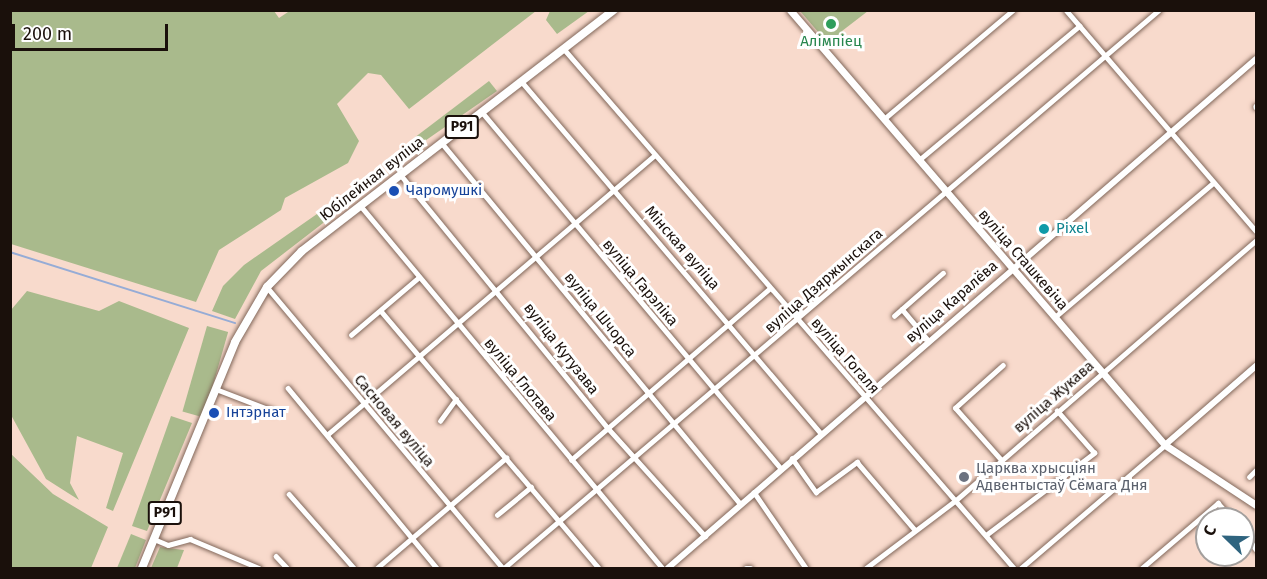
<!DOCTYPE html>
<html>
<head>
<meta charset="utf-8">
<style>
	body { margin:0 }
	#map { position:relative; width:1267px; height:579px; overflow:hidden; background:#f8dacc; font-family:"Fira Sans",sans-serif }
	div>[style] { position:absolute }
	.green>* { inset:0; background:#a9ba8c; transform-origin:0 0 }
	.stream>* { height:1.5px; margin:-0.75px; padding:0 0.75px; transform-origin:0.75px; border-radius:0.75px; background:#96acd6 }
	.roads { filter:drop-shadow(0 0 2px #81675a) drop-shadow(0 0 2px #81675a) }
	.minor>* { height:4.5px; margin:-2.25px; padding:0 2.25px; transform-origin:2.25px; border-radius:2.25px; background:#fff }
	.tertiary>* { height:6px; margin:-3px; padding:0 3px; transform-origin:3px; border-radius:3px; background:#fff }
	.secondary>* { height:7px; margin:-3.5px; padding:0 3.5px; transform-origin:3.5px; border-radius:3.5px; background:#fff }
	.primary>* { height:8px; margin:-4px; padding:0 4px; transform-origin:4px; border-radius:4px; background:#fff }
	.dots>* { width:16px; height:16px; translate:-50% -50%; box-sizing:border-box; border:3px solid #fff; border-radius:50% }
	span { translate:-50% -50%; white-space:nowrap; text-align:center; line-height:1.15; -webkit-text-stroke:6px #fff; paint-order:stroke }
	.shield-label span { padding:2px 4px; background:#fff; border:2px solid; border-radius:4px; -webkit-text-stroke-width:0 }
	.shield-label { font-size:14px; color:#1a100b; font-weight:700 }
	.leisure-label { font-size:15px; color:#27864d }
	.street-label { font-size:15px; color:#1a100b }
	.transit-label { font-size:15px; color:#164399 }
	.left { translate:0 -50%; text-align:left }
	.culture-label { font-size:15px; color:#0d838f }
	.worship-label { font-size:15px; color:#5b616d }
	.frame { position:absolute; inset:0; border:12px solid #1a100b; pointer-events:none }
	.north { position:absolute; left:1195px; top:507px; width:60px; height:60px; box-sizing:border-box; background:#fff; border:2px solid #a39f9d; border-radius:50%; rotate:293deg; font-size:16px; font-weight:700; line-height:24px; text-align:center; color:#1a100b }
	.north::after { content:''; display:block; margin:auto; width:21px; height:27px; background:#2f647f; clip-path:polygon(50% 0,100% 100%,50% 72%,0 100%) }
	.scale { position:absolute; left:12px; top:24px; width:156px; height:27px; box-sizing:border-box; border:3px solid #1a100b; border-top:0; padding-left:8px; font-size:18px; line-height:21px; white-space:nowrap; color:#1a100b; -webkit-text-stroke:4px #fff; paint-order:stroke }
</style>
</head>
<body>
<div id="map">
	<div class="green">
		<i style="clip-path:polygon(274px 11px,279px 18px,291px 10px,536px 11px,409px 109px,381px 75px,368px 73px,337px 104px,359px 141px,348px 163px,285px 198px,281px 210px,219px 250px,196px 302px,11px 244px,11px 11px)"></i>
		<i style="clip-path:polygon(550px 11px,550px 10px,589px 11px,557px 34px,546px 20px)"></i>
		<i style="clip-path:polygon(800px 11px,868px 11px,842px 31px,846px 37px,832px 48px)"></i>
		<i style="clip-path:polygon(489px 81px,497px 91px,419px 145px,414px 138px)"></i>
		<i style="clip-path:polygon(357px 186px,362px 193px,261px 271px,235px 319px,212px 311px,223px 286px,244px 265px)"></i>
		<i style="clip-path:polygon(27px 291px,99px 311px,119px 301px,189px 328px,113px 511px,106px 508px,123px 453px,77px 436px,70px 483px,79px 500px,46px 479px,11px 415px,11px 310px)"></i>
		<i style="left:207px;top:326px;width:22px;height:89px;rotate:16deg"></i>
		<i style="clip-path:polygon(171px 416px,192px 423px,147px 531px,132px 526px)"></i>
		<i style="clip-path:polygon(10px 453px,53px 494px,108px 527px,91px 568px,11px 568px)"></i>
		<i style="clip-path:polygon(131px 534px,146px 540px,135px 568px,117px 568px)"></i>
		<i style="clip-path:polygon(160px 547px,184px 550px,177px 568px,151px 568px)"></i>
	</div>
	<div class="stream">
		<i style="left:10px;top:252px;width:236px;rotate:17.5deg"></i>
	</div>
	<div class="roads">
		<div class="minor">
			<i style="left:1066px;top:10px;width:291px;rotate:49.3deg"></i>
			<i style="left:564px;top:49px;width:687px;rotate:49.07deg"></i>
			<i style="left:522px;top:82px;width:461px;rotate:49.6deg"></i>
			<i style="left:1256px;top:106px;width:1px;rotate:90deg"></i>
			<i style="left:482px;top:112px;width:465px;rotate:50deg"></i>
			<i style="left:884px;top:119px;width:169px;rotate:-40.2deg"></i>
			<i style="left:441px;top:142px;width:470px;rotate:50.4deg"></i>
			<i style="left:919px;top:160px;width:209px;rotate:-39.9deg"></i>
			<i style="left:400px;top:174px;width:327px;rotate:50.7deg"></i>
			<i style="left:607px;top:427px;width:147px;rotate:48deg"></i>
			<i style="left:360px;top:205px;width:472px;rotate:50.2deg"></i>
			<i style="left:267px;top:287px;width:367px;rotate:50deg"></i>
			<i style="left:902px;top:309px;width:40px;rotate:50deg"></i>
			<i style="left:381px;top:311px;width:337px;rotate:49.7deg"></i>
			<i style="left:894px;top:316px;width:65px;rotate:-41.3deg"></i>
			<i style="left:1055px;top:317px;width:207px;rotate:-40.3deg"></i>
			<i style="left:351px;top:335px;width:88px;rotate:-40.4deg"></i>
			<i style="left:288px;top:388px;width:234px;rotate:50.4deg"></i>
			<i style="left:216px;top:389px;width:61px;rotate:21.1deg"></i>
			<i style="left:440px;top:421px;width:27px;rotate:-54deg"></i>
			<i style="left:327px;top:435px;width:430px;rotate:-40.5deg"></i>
			<i style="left:792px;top:458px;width:42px;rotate:54.8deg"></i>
			<i style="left:816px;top:492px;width:51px;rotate:-36.2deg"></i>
			<i style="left:857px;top:462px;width:89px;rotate:49.5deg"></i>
			<i style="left:571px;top:460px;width:262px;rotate:-40.8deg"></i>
			<i style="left:1001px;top:460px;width:69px;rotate:-131.5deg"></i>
			<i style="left:955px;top:408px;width:64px;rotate:-41.9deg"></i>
			<i style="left:1249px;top:477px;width:10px;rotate:-45deg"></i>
			<i style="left:754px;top:492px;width:92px;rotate:55.6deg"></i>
			<i style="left:289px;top:494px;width:98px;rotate:48.7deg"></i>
			<i style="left:497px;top:515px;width:44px;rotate:-39.5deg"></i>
			<i style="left:1243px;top:530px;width:23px;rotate:56deg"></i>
			<i style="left:986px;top:535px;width:136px;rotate:-37.2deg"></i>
			<i style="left:1094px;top:453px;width:56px;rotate:-131.4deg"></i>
			<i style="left:154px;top:539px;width:15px;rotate:23deg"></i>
			<i style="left:168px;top:545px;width:23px;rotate:-15deg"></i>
			<i style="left:190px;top:539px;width:75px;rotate:22.8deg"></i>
			<i style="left:276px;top:556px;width:16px;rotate:47deg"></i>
			<i style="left:377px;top:568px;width:170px;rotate:-40.5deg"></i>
			<i style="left:504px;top:568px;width:860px;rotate:-40.43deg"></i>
			<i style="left:746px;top:568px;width:5px"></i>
			<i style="left:866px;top:568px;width:111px;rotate:-37deg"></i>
			<i style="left:955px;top:501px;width:398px;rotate:-40.9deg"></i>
			<i style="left:1021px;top:568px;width:189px;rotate:-40.5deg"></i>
			<i style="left:1142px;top:568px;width:100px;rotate:-40.5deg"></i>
			<i style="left:1218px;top:503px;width:22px;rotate:47deg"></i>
		</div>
		<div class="tertiary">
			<i style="left:1165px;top:445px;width:121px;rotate:-41deg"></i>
			<i style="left:668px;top:568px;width:778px;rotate:-40.88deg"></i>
		</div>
		<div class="secondary">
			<i style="left:790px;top:10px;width:574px;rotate:49.24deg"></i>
			<i style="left:1165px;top:445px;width:109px;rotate:33.4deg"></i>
		</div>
		<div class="primary">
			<i style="left:142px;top:568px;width:244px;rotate:-67.6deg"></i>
			<i style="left:235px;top:342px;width:64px;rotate:-59.8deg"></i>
			<i style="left:267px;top:287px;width:50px;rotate:-45.8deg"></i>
			<i style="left:302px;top:251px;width:394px;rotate:-37.7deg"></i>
		</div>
	</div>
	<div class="dots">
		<i style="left:831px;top:24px;background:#2e9e5b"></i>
		<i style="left:394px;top:191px;background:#1a4fb4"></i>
		<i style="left:1044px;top:229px;background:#0f9aa8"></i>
		<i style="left:214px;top:413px;background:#1a4fb4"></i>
		<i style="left:964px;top:477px;background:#6b7280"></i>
	</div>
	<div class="shield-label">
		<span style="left:462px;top:127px">Р91</span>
		<span style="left:165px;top:513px">Р91</span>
	</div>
	<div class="leisure-label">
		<span style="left:831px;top:42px">Алімпіец</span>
	</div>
	<div class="street-label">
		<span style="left:372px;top:179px;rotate:-38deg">Юбілейная вуліца</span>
		<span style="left:682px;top:248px;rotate:49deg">Мінская вуліца</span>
		<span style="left:1023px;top:260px;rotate:49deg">вуліца Сташкевіча</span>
		<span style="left:824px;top:281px;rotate:-41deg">вуліца Дзяржынскага</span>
		<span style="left:640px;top:283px;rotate:50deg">вуліца Гарэліка</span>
		<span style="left:952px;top:302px;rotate:-41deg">вуліца Каралёва</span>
		<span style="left:600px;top:315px;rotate:51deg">вуліца Шчорса</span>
		<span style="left:561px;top:349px;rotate:52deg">вуліца Кутузава</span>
		<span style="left:845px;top:356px;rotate:49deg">вуліца Гогаля</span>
		<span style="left:520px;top:380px;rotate:50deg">вуліца Глотава</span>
		<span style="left:1054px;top:397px;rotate:-41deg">вуліца Жукава</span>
		<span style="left:394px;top:421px;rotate:50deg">Сасновая вуліца</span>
	</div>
	<div class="transit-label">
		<span class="left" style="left:406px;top:191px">Чаромушкі</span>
		<span class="left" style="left:226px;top:413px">Інтэрнат</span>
	</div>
	<div class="culture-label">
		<span class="left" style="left:1056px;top:229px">Pixel</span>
	</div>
	<div class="worship-label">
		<span class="left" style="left:976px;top:477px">Царква хрысціян<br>Адвентыстаў Сёмага Дня</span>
	</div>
	<div class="frame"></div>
	<div class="north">С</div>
	<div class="scale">200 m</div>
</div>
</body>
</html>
